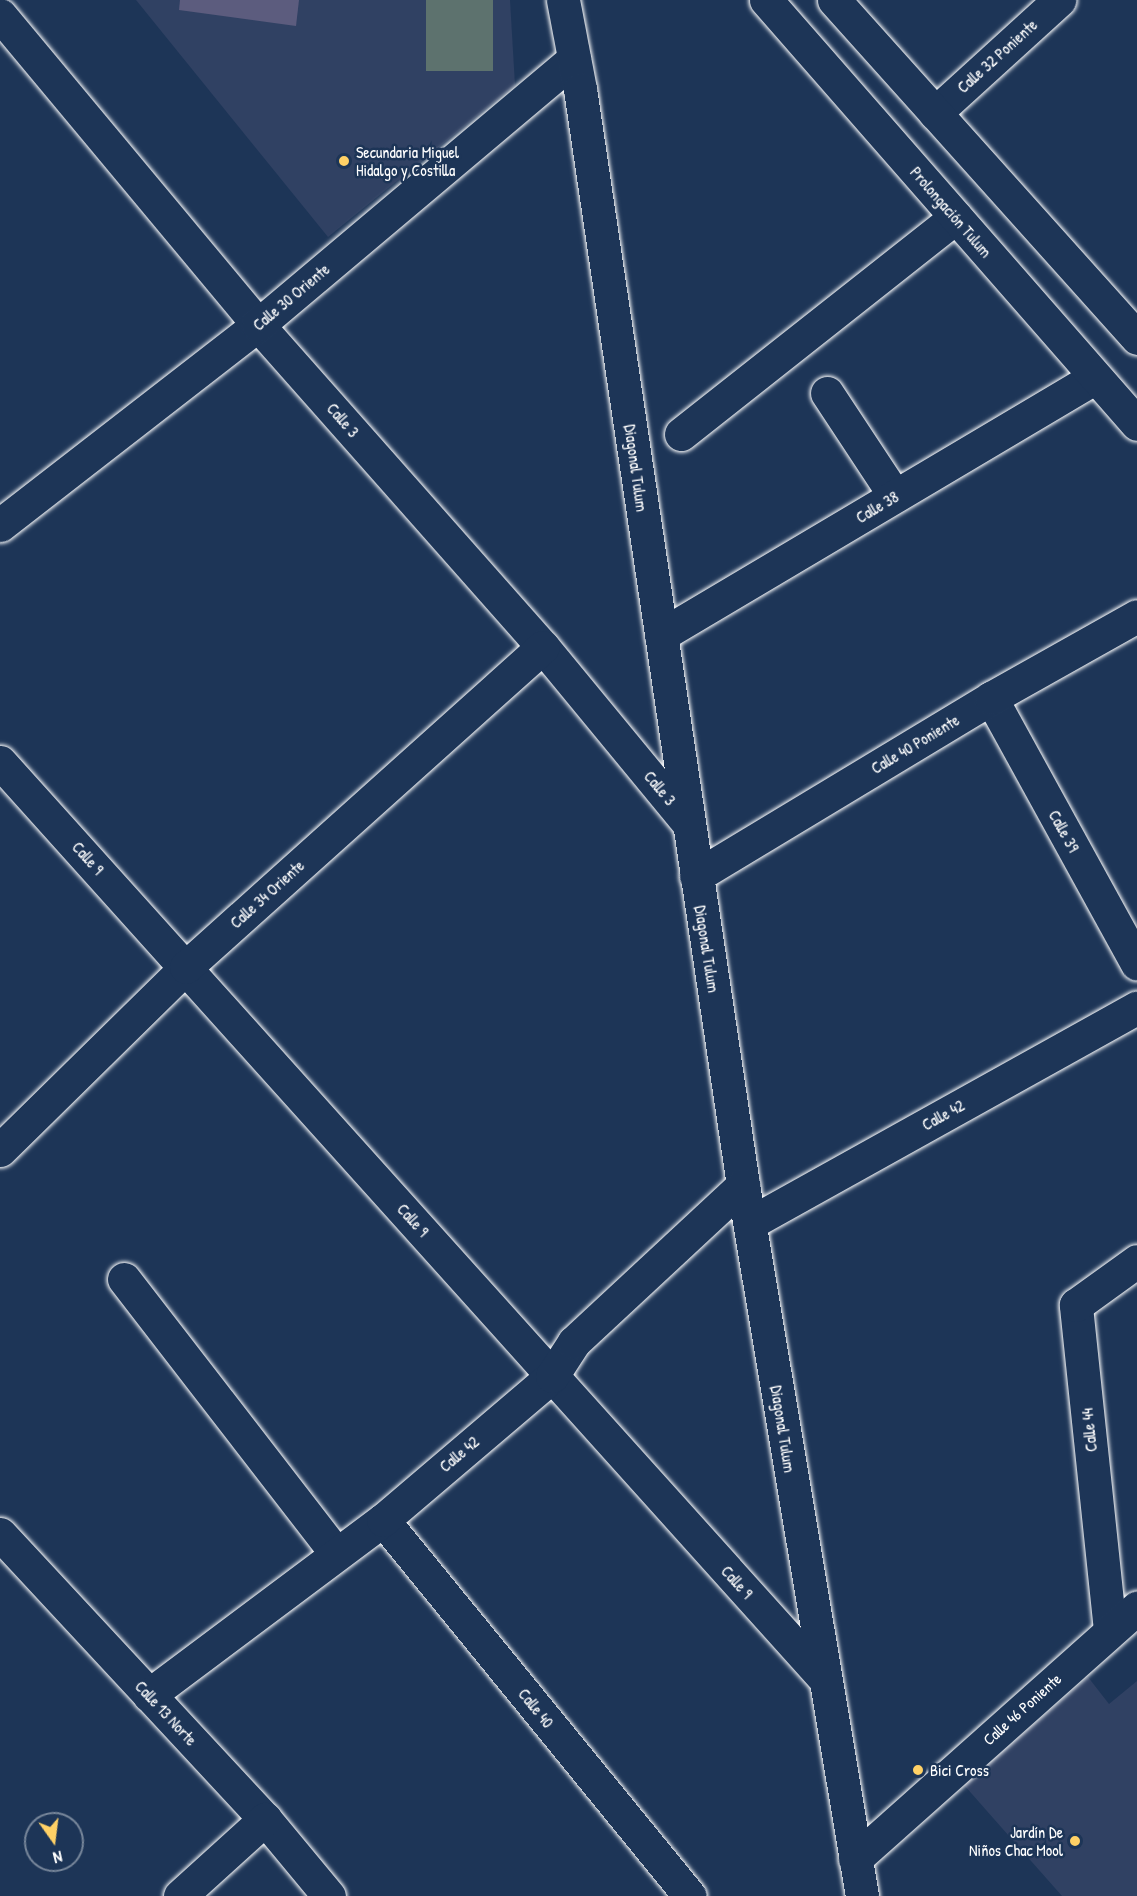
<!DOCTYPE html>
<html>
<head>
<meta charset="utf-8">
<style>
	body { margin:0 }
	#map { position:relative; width:1137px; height:1896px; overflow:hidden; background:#1d3557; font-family:"Patrick Hand",sans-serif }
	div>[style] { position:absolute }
	.built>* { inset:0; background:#304163 }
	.green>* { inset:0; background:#5d726e; transform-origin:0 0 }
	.building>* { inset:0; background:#5c5c7e }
	.roads { filter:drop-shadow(0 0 2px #fff) drop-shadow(0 0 2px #fff) }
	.minor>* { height:33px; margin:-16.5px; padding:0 16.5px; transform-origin:16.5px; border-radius:16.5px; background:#1d3557 }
	.major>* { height:33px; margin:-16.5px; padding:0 16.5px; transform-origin:16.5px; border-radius:16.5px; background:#1d3557 }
	.dots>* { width:16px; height:16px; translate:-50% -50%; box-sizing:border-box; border:3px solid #1d3557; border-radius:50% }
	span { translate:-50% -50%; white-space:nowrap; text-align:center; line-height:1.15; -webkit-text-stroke:5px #1d3557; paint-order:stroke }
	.street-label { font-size:16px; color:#fff }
	.poi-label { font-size:16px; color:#fff }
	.left { translate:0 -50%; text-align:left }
	.right { translate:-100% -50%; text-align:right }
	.north { position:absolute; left:24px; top:1812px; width:60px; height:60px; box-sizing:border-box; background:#1d3557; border:2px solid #77869a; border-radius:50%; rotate:166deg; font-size:16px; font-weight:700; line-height:24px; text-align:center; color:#fff }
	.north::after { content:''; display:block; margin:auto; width:21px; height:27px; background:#ffd166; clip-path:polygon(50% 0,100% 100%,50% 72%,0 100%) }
</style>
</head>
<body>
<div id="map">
	<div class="built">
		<i style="clip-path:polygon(136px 0,510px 0,515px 85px,328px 237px)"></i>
		<i style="clip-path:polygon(1088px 1677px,1109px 1704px,1137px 1681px,1137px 1896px,1062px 1896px,964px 1785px)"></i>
	</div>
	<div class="green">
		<i style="left:426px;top:0;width:67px;height:71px"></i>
	</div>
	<div class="building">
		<i style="clip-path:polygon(180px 0,299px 0,296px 26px,179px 10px)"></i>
	</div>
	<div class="roads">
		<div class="minor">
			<i style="left:0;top:15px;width:403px;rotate:50.2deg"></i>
			<i style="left:258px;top:325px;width:430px;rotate:48.5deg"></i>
			<i style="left:543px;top:647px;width:228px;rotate:50.5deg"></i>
			<i style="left:935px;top:113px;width:168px;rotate:-42.3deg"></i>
			<i style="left:827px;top:393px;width:123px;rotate:56.6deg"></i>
			<i style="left:681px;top:434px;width:350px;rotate:-38.3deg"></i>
			<i style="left:0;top:525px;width:326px;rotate:-37.8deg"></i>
			<i style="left:258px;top:325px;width:413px;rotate:-40.1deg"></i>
			<i style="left:661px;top:635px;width:504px;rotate:-30.69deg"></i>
			<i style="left:991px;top:698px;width:303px;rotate:61.2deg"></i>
			<i style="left:0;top:762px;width:1232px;rotate:48.03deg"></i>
			<i style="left:696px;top:876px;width:345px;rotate:-31.1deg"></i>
			<i style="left:991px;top:698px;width:167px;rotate:-29.3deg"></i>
			<i style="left:0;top:1150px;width:261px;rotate:-44.5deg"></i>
			<i style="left:186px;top:967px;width:479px;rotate:-41.9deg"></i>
			<i style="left:750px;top:1223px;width:443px;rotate:-29.1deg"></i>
			<i style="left:124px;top:1279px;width:346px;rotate:52.3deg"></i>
			<i style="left:383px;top:1520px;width:485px;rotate:50.8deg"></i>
			<i style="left:0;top:1534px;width:389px;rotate:47.1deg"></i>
			<i style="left:265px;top:1819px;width:100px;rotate:50.3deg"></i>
			<i style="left:1110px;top:1630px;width:327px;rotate:-96deg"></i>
			<i style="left:1076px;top:1305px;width:75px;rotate:-35.8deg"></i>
			<i style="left:149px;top:1695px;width:292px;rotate:-36.8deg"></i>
			<i style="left:383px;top:1520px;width:222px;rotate:-40.4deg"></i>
			<i style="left:552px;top:1376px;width:40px;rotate:-57.1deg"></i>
			<i style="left:574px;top:1342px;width:231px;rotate:-42.9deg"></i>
			<i style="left:855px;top:1859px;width:378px;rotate:-41.7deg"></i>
			<i style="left:180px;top:1896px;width:115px;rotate:-42.2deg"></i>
		</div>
		<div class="major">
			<i style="left:563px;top:0;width:91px;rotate:79.2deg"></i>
			<i style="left:580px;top:89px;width:1108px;rotate:81.54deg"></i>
			<i style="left:743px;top:1185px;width:721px;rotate:80.5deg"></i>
			<i style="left:766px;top:0;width:563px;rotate:48.81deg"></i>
			<i style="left:834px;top:0;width:454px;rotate:48.1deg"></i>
		</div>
	</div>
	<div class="dots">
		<i style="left:344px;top:161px;background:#ffd166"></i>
		<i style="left:918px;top:1770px;background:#ffd166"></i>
		<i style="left:1075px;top:1841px;background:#ffd166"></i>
	</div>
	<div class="street-label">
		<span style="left:997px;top:56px;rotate:-42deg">Calle 32 Poniente</span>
		<span style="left:951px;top:212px;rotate:49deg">Prolongación Tulum</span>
		<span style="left:291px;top:297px;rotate:-40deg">Calle 30 Oriente</span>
		<span style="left:343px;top:420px;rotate:49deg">Calle 3</span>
		<span style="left:636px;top:468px;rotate:82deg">Diagonal Tulum</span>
		<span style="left:877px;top:507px;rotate:-31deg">Calle 38</span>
		<span style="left:915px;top:744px;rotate:-31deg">Calle 40 Poniente</span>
		<span style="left:660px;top:788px;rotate:50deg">Calle 3</span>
		<span style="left:1064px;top:831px;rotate:61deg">Calle 39</span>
		<span style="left:88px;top:858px;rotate:48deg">Calle 9</span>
		<span style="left:267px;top:894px;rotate:-42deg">Calle 34 Oriente</span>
		<span style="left:707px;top:949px;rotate:81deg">Diagonal Tulum</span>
		<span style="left:943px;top:1115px;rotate:-29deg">Calle 42</span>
		<span style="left:413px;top:1220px;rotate:48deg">Calle 9</span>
		<span style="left:783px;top:1429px;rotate:81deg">Diagonal Tulum</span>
		<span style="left:1089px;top:1430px;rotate:-96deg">Calle 44</span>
		<span style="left:459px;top:1454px;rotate:-40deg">Calle 42</span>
		<span style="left:737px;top:1582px;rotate:48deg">Calle 9</span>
		<span style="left:536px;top:1708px;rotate:51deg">Calle 40</span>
		<span style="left:1022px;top:1709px;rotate:-42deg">Calle 46 Poniente</span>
		<span style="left:166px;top:1713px;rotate:47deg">Calle 13 Norte</span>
	</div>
	<div class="poi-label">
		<span class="left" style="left:356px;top:161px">Secundaria Miguel<br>Hidalgo y Costilla</span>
		<span class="left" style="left:930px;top:1770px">Bici Cross</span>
		<span class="right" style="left:1063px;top:1841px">Jardín De<br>Niños Chac Mool</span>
	</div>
	<div class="north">N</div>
</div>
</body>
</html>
